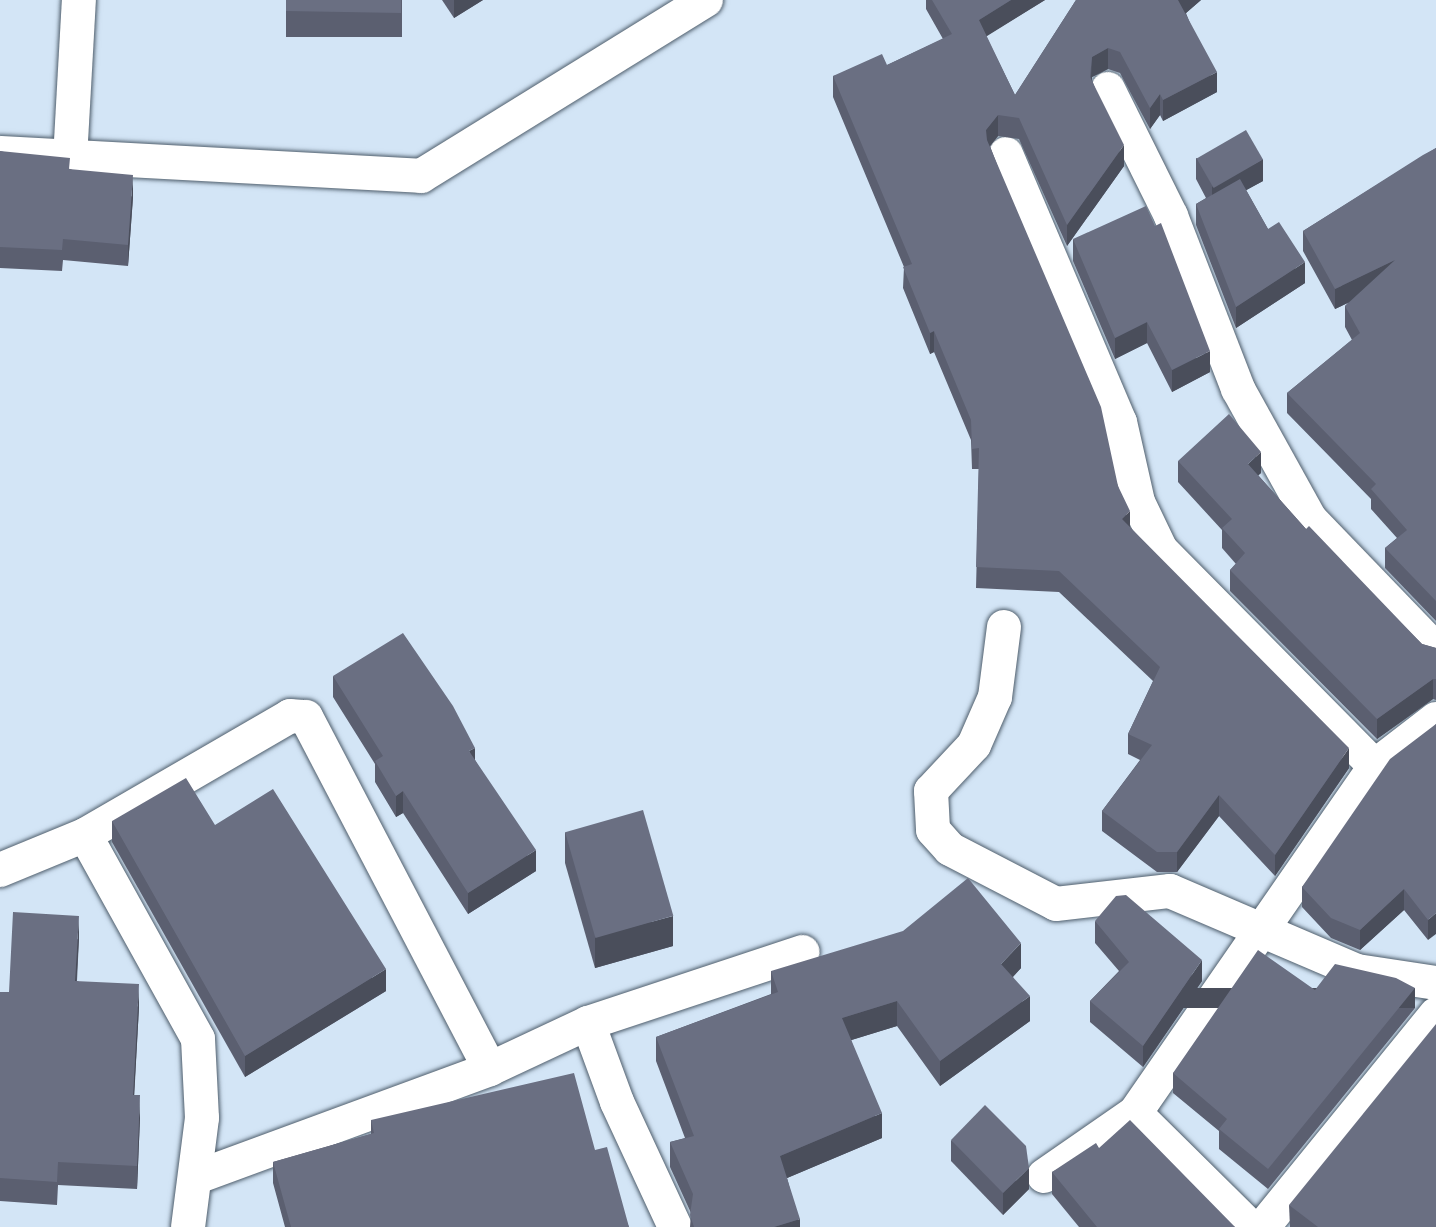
<!DOCTYPE html>
<html>
<head>
<meta charset="utf-8">
<style>
	body { margin:0 }
	#map { position:relative; width:1436px; height:1227px; overflow:hidden; background:#d3e5f6; font-family:Montserrat,sans-serif }
	div>[style] { position:absolute }
	.roads { filter:drop-shadow(0 0 2px #4f5e6c) drop-shadow(0 0 2px #4f5e6c) }
	.minor>* { height:34px; margin:-17px; padding:0 17px; transform-origin:17px; border-radius:17px; background:#fff }
	.wall>* { inset:0; background:#5b5f70; transform-origin:0 0 }
	.shaded-wall>* { inset:0; background:#4a4e5b; transform-origin:0 0 }
	.building>* { inset:0; background:#6a6f82; transform-origin:0 0 }
	span { translate:-50% -50%; white-space:nowrap; text-align:center; line-height:1.15; -webkit-text-stroke:8px #e6f1fb; paint-order:stroke }
</style>
</head>
<body>
<div id="map">
	<div class="roads">
		<div class="minor">
			<i style="left:1108px;top:89px;width:142px;rotate:63.6deg"></i>
			<i style="left:1171px;top:216px;width:186px;rotate:68.8deg"></i>
			<i style="left:1238px;top:389px;width:149px;rotate:61deg"></i>
			<i style="left:1310px;top:519px;width:182px;rotate:46.1deg"></i>
			<i style="left:0;top:153px;width:422px;rotate:3.1deg"></i>
			<i style="left:421px;top:176px;width:335px;rotate:-31.7deg"></i>
			<i style="left:1006px;top:154px;width:291px;rotate:67deg"></i>
			<i style="left:1120px;top:422px;width:82px;rotate:77.3deg"></i>
			<i style="left:1138px;top:502px;width:53px;rotate:64.4deg"></i>
			<i style="left:1161px;top:550px;width:304px;rotate:45.3deg"></i>
			<i style="left:1375px;top:766px;width:77px;rotate:-37.6deg"></i>
			<i style="left:70px;top:159px;width:159px;rotate:-86.8deg"></i>
			<i style="left:1004px;top:627px;width:71px;rotate:97.3deg"></i>
			<i style="left:995px;top:697px;width:52px;rotate:113.6deg"></i>
			<i style="left:974px;top:745px;width:63px;rotate:133.1deg"></i>
			<i style="left:931px;top:791px;width:39px;rotate:87deg"></i>
			<i style="left:933px;top:830px;width:25px;rotate:48deg"></i>
			<i style="left:950px;top:849px;width:119px;rotate:27.4deg"></i>
			<i style="left:1056px;top:904px;width:115px;rotate:-6.5deg"></i>
			<i style="left:1170px;top:891px;width:203px;rotate:23.2deg"></i>
			<i style="left:1357px;top:971px;width:80px;rotate:8.6deg"></i>
			<i style="left:85px;top:835px;width:233px;rotate:61deg"></i>
			<i style="left:198px;top:1039px;width:79px;rotate:87.1deg"></i>
			<i style="left:202px;top:1118px;width:110px;rotate:97.3deg"></i>
			<i style="left:0;top:870px;width:92px;rotate:-22.4deg"></i>
			<i style="left:85px;top:835px;width:237px;rotate:-30.1deg"></i>
			<i style="left:290px;top:716px;width:16px;rotate:4deg"></i>
			<i style="left:306px;top:717px;width:397px;rotate:62.4deg"></i>
			<i style="left:588px;top:1023px;width:84px;rotate:69.8deg"></i>
			<i style="left:617px;top:1102px;width:138px;rotate:65.1deg"></i>
			<i style="left:1135px;top:1113px;width:162px;rotate:44.7deg"></i>
			<i style="left:1044px;top:1176px;width:111px;rotate:-34.7deg"></i>
			<i style="left:1135px;top:1113px;width:422px;rotate:-55.3deg"></i>
			<i style="left:197px;top:1177px;width:312px;rotate:-20.2deg"></i>
			<i style="left:490px;top:1069px;width:108px;rotate:-25.1deg"></i>
			<i style="left:588px;top:1023px;width:226px;rotate:-18.3deg"></i>
			<i style="left:1263px;top:1227px;width:274px;rotate:-50.9deg"></i>
		</div>
	</div>
	<div class="wall">
		<i style="left:286px;top:0;width:116px;height:37px"></i>
		<i style="clip-path:polygon(442px 0,483px 0,454px 18px)"></i>
		<i style="clip-path:polygon(926px 0,1045px 0,986px 36px,1015px 95px,1076px 0,1201px 0,1186px 13px,1217px 92px,1163px 121px,1160px 115px,1150px 129px,1120px 73px,1108px 69px,1092px 77px,1092px 80px,1124px 166px,1067px 246px,1019px 139px,998px 136px,990px 146px,1118px 486px,1130px 527px,1349px 768px,1275px 876px,1219px 816px,1177px 872px,1157px 872px,1102px 831px,1102px 811px,1140px 760px,1128px 754px,1128px 734px,1153px 681px,1059px 592px,976px 588px,979px 469px,972px 469px,971px 440px,934px 352px,930px 354px,903px 288px,904px 267px,833px 97px,833px 76px,887px 65px,943px 39px,926px 9px)"></i>
		<i style="clip-path:polygon(1436px 148px,1436px 621px,1385px 568px,1385px 548px,1397px 538px,1371px 509px,1371px 499px,1287px 413px,1287px 393px,1352px 340px,1345px 327px,1345px 306px,1348px 303px,1335px 309px,1303px 251px,1303px 231px)"></i>
		<i style="clip-path:polygon(0 151px,70px 169px,133px 197px,128px 266px,63px 260px,62px 271px,0 268px)"></i>
		<i style="clip-path:polygon(1196px 158px,1263px 181px,1246px 190px,1268px 229px,1305px 283px,1236px 328px,1196px 225px,1196px 204px,1206px 198px,1196px 179px)"></i>
		<i style="clip-path:polygon(1073px 239px,1210px 372px,1172px 392px,1147px 343px,1115px 359px,1073px 261px)"></i>
		<i style="clip-path:polygon(1178px 461px,1261px 473px,1258px 475px,1306px 529px,1422px 644px,1436px 648px,1436px 700px,1433px 699px,1377px 739px,1230px 591px,1230px 570px,1236px 564px,1222px 548px,1222px 530px,1178px 482px)"></i>
		<i style="clip-path:polygon(333px 676px,475px 760px,536px 871px,468px 914px,403px 813px,396px 817px,375px 782px,375px 764px,333px 697px)"></i>
		<i style="clip-path:polygon(1436px 724px,1428px 940px,1404px 910px,1360px 950px,1331px 938px,1302px 907px,1302px 887px)"></i>
		<i style="clip-path:polygon(112px 821px,215px 825px,386px 991px,245px 1077px,112px 842px)"></i>
		<i style="clip-path:polygon(565px 832px,673px 946px,595px 968px,565px 863px)"></i>
		<i style="clip-path:polygon(1095px 921px,1202px 981px,1143px 1067px,1090px 1022px,1090px 1001px,1119px 971px,1095px 943px)"></i>
		<i style="clip-path:polygon(79px 938px,77px 981px,139px 1007px,134px 1095px,140px 1118px,137px 1189px,58px 1185px,57px 1205px,0 1201px,0 992px,9px 992px)"></i>
		<i style="clip-path:polygon(1021px 968px,1013px 977px,1030px 1021px,940px 1086px,897px 1026px,851px 1040px,882px 1138px,787px 1178px,800px 1227px,690px 1227px,691px 1213px,670px 1167px,670px 1142px,685px 1138px,656px 1061px,656px 1037px,771px 994px,771px 971px)"></i>
		<i style="clip-path:polygon(1315px 990px,1415px 1008px,1268px 1189px,1219px 1149px,1219px 1131px,1173px 1093px,1173px 1073px)"></i>
		<i style="clip-path:polygon(371px 1120px,595px 1150px,629px 1227px,285px 1227px,273px 1183px,273px 1162px,371px 1134px)"></i>
		<i style="clip-path:polygon(951px 1140px,1029px 1189px,1003px 1215px,951px 1161px)"></i>
		<i style="clip-path:polygon(1099px 1148px,1235px 1227px,1079px 1227px,1052px 1194px,1052px 1172px)"></i>
		<i style="clip-path:polygon(1289px 1205px,1436px 1227px,1290px 1227px)"></i>
	</div>
	<div class="shaded-wall">
		<i style="clip-path:polygon(454px 0,483px 0,454px 18px)"></i>
		<i style="clip-path:polygon(1011px 0,1045px 0,979px 41px,979px 20px)"></i>
		<i style="clip-path:polygon(1178px 0,1201px 0,1178px 20px)"></i>
		<i style="clip-path:polygon(1108px 48px,1108px 69px,1092px 77px,1090px 98px,1092px 57px)"></i>
		<i style="clip-path:polygon(1217px 72px,1217px 92px,1163px 121px,1163px 100px)"></i>
		<i style="clip-path:polygon(1160px 94px,1160px 115px,1150px 129px,1150px 108px)"></i>
		<i style="clip-path:polygon(998px 115px,998px 136px,986px 151px,986px 130px)"></i>
		<i style="clip-path:polygon(1124px 145px,1124px 166px,1067px 246px,1067px 225px)"></i>
		<i style="clip-path:polygon(1263px 159px,1263px 181px,1212px 209px,1212px 187px)"></i>
		<i style="clip-path:polygon(133px 175px,133px 197px,128px 266px,128px 245px)"></i>
		<i style="clip-path:polygon(1395px 260px,1395px 280px,1335px 309px,1335px 289px)"></i>
		<i style="clip-path:polygon(1305px 262px,1305px 283px,1236px 328px,1236px 307px)"></i>
		<i style="clip-path:polygon(1147px 322px,1147px 343px,1115px 359px,1115px 338px)"></i>
		<i style="clip-path:polygon(934px 331px,934px 352px,930px 354px,930px 333px)"></i>
		<i style="clip-path:polygon(1210px 351px,1210px 372px,1172px 392px,1172px 370px)"></i>
		<i style="clip-path:polygon(1261px 452px,1261px 473px,1248px 485px,1248px 464px)"></i>
		<i style="clip-path:polygon(1130px 511px,1130px 532px,1122px 519px)"></i>
		<i style="clip-path:polygon(1433px 679px,1433px 699px,1377px 739px,1377px 719px)"></i>
		<i style="clip-path:polygon(475px 748px,475px 769px,469px 751px)"></i>
		<i style="clip-path:polygon(1349px 748px,1349px 768px,1275px 876px,1275px 855px)"></i>
		<i style="clip-path:polygon(403px 791px,403px 813px,396px 817px,396px 796px)"></i>
		<i style="clip-path:polygon(1219px 795px,1219px 816px,1177px 872px,1177px 852px)"></i>
		<i style="clip-path:polygon(536px 850px,536px 871px,468px 914px,468px 893px)"></i>
		<i style="clip-path:polygon(1404px 889px,1404px 910px,1360px 950px,1360px 930px)"></i>
		<i style="clip-path:polygon(1436px 913px,1436px 934px,1428px 940px,1428px 920px)"></i>
		<i style="clip-path:polygon(79px 916px,79px 938px,75px 1004px,75px 981px)"></i>
		<i style="clip-path:polygon(673px 916px,673px 946px,595px 968px,595px 937px)"></i>
		<i style="clip-path:polygon(1021px 943px,1021px 968px,1001px 989px,1001px 964px)"></i>
		<i style="clip-path:polygon(1202px 960px,1202px 981px,1143px 1067px,1143px 1046px)"></i>
		<i style="clip-path:polygon(386px 969px,386px 991px,245px 1077px,245px 1056px)"></i>
		<i style="clip-path:polygon(139px 984px,139px 1007px,133px 1118px,133px 1095px)"></i>
		<i style="left:1415px;top:988px;width:20px;height:233px;rotate:90deg"></i>
		<i style="clip-path:polygon(1030px 996px,1030px 1021px,940px 1086px,940px 1061px)"></i>
		<i style="clip-path:polygon(897px 1001px,897px 1026px,842px 1043px,842px 1018px)"></i>
		<i style="clip-path:polygon(140px 1095px,140px 1118px,137px 1189px,137px 1166px)"></i>
		<i style="clip-path:polygon(882px 1113px,882px 1138px,780px 1181px,780px 1156px)"></i>
		<i style="clip-path:polygon(1029px 1168px,1029px 1189px,1003px 1215px,1003px 1193px)"></i>
		<i style="clip-path:polygon(800px 1219px,800px 1227px,774px 1227px)"></i>
	</div>
	<div class="building">
		<i style="clip-path:polygon(286px 0,401px 0,401px 13px,286px 11px)"></i>
		<i style="clip-path:polygon(932px 0,1011px 0,979px 20px,1015px 95px,1076px 0,1178px 0,1217px 72px,1163px 100px,1160px 94px,1150px 108px,1120px 52px,1108px 48px,1092px 57px,1090px 77px,1124px 145px,1067px 225px,1019px 118px,998px 115px,986px 130px,987px 140px,1101px 407px,1118px 486px,1130px 511px,1122px 519px,1349px 748px,1275px 855px,1219px 795px,1177px 852px,1157px 852px,1102px 811px,1152px 745px,1128px 734px,1160px 667px,1059px 571px,976px 567px,979px 448px,972px 449px,971px 420px,934px 331px,930px 333px,903px 267px,912px 264px,833px 76px,882px 54px,887px 65px,952px 34px)"></i>
		<i style="left:1246px;top:130px;width:34px;height:57px;rotate:60deg"></i>
		<i style="clip-path:polygon(1436px 148px,1436px 601px,1385px 548px,1407px 530px,1371px 489px,1376px 484px,1287px 393px,1360px 333px,1345px 306px,1395px 260px,1335px 289px,1303px 231px,1423px 155px)"></i>
		<i style="clip-path:polygon(0 151px,70px 158px,69px 169px,133px 175px,128px 245px,63px 239px,62px 250px,0 247px)"></i>
		<i style="clip-path:polygon(1240px 179px,1268px 229px,1279px 222px,1305px 262px,1236px 307px,1196px 204px)"></i>
		<i style="clip-path:polygon(1146px 206px,1155px 226px,1161px 223px,1210px 351px,1172px 370px,1147px 322px,1115px 338px,1073px 239px)"></i>
		<i style="clip-path:polygon(1229px 414px,1261px 452px,1248px 464px,1306px 529px,1309px 526px,1422px 644px,1436px 648px,1436px 679px,1433px 679px,1377px 719px,1230px 570px,1245px 553px,1222px 528px,1232px 519px,1178px 461px)"></i>
		<i style="clip-path:polygon(403px 633px,453px 706px,475px 748px,469px 751px,536px 850px,468px 893px,403px 791px,396px 796px,375px 761px,383px 756px,333px 676px)"></i>
		<i style="clip-path:polygon(1436px 724px,1436px 913px,1428px 920px,1404px 889px,1360px 930px,1331px 918px,1302px 887px,1390px 759px)"></i>
		<i style="clip-path:polygon(186px 778px,215px 825px,273px 789px,386px 969px,245px 1056px,112px 821px)"></i>
		<i style="left:643px;top:810px;width:110px;height:81px;rotate:74deg"></i>
		<i style="clip-path:polygon(968px 878px,1021px 943px,1001px 964px,1030px 996px,940px 1061px,897px 1001px,842px 1018px,882px 1113px,780px 1156px,800px 1219px,774px 1227px,694px 1227px,690px 1215px,693px 1194px,670px 1142px,694px 1136px,656px 1037px,778px 992px,771px 971px,903px 931px)"></i>
		<i style="clip-path:polygon(1126px 895px,1202px 960px,1143px 1046px,1090px 1001px,1129px 962px,1095px 921px,1116px 896px)"></i>
		<i style="clip-path:polygon(13px 912px,79px 916px,75px 981px,139px 984px,133px 1095px,140px 1095px,137px 1166px,58px 1162px,57px 1182px,0 1178px,0 992px,9px 992px)"></i>
		<i style="clip-path:polygon(1258px 950px,1315px 990px,1335px 964px,1396px 978px,1415px 988px,1268px 1169px,1219px 1129px,1227px 1119px,1173px 1073px)"></i>
		<i style="clip-path:polygon(1436px 1024px,1436px 1227px,1318px 1227px,1289px 1205px)"></i>
		<i style="clip-path:polygon(574px 1073px,595px 1150px,607px 1147px,629px 1227px,291px 1227px,273px 1162px,374px 1133px,371px 1120px)"></i>
		<i style="clip-path:polygon(985px 1105px,1026px 1146px,1029px 1168px,1003px 1193px,951px 1140px)"></i>
		<i style="clip-path:polygon(1130px 1120px,1235px 1227px,1097px 1227px,1052px 1172px,1096px 1143px,1099px 1148px)"></i>
	</div>
</div>
</body>
</html>
